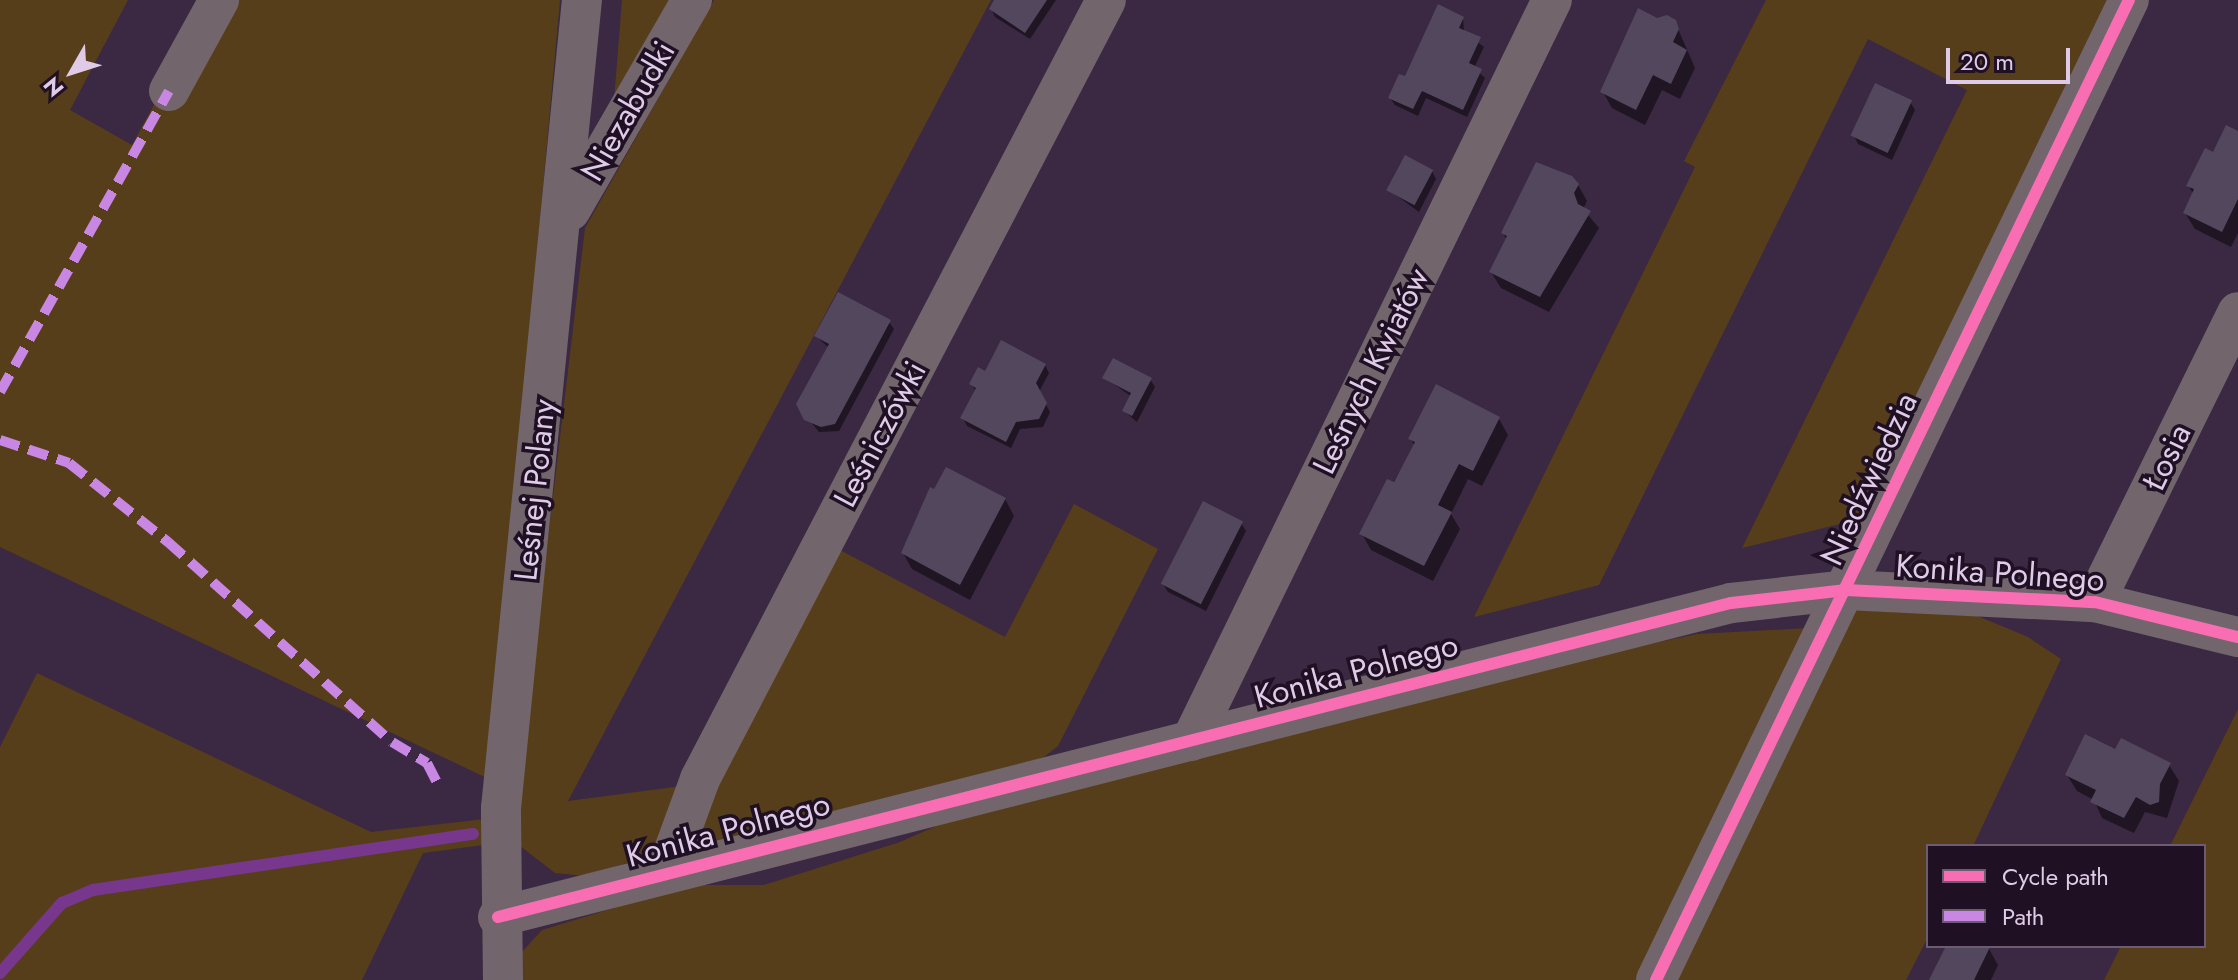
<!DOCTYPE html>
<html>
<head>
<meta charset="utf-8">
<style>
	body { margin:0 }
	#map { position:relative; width:2238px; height:980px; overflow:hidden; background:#3b2842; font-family:Jost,sans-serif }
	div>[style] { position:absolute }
	.green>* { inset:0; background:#573e1a }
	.shadow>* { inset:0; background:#0007 }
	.stream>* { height:12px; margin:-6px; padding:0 6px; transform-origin:6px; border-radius:6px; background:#77378d }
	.building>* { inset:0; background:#53475e; transform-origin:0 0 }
	.minor>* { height:40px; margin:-20px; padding:0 20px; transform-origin:20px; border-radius:20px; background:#72656c }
	.quiet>* { height:10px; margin-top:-5px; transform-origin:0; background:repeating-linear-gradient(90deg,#c787e3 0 20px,transparent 0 30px) }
	.cycleway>* { height:12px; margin:-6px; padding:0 6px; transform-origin:6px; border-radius:6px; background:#f96db3 }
	span { translate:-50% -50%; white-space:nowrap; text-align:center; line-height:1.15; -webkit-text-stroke:7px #1f1024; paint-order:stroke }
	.street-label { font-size:32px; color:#dfcbe7 }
	.legend { position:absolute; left:1926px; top:844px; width:280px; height:104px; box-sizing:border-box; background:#1f1024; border:2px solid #6c5b72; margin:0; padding:10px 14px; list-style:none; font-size:24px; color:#dfcbe7 }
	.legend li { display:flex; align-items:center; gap:16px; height:40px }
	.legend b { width:40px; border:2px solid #6c5b72 }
	.north { position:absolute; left:32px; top:32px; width:80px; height:80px; -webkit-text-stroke:6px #1f1024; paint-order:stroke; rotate:231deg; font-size:22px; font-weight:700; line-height:32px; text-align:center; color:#dfcbe7 }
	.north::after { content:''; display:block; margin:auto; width:28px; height:36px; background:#dfcbe7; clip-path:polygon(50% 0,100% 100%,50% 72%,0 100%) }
	.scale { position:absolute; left:1946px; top:48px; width:124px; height:36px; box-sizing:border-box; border:4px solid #dfcbe7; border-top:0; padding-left:10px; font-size:24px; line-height:28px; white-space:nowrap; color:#dfcbe7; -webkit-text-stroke:6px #1f1024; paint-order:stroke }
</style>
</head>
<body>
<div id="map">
	<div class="green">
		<i style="clip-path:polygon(0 0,128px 0,70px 110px,132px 145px,161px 92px,230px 0,560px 0,489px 779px,0 547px)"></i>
		<i style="clip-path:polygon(622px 0,678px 0,613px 113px)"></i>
		<i style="clip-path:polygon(714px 0,991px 0,568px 801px,682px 786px,657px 844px,639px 859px,586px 876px,555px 873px,515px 842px,517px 799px,585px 228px)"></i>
		<i style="clip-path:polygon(1766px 0,2116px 0,1864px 518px,1742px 548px,1967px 90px,1868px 39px,1599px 585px,1474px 617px,1695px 167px,1684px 161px)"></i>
		<i style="clip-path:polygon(1074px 504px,1158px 549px,1058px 746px,1040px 760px,707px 843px,699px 838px,709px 787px,836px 548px,1005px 637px)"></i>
		<i style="clip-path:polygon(1847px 608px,1968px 612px,2028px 637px,2061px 659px,1973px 846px,1928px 846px,1928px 937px,1906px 980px,1668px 980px)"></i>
		<i style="clip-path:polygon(1809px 628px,1640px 980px,514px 980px,521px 953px,542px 930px,689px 885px,764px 885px,900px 842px,991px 802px,1458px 684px,1697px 634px)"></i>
		<i style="clip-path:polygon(37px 673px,371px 832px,485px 819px,483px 845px,423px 853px,362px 980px,0 980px,0 747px)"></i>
		<i style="clip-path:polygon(2238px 709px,2238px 980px,2104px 980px,2121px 946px,2204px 946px,2204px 846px,2170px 846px)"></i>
	</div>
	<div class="shadow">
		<i style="clip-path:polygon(997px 0,1056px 0,1030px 39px,995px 17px,991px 9px)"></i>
		<i style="clip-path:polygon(1639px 11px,1657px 21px,1675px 22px,1695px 68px,1680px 99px,1662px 90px,1645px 125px,1612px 108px,1603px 92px)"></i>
		<i style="clip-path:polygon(1463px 18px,1464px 32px,1484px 47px,1474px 68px,1485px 78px,1467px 117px,1426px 98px,1418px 116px,1395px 105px,1390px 98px)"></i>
		<i style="clip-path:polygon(1910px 102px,1915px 110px,1892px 160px,1858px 144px,1854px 136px)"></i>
		<i style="clip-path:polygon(2238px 133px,2238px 233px,2231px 247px,2195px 229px,2185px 213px,2194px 195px,2188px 185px)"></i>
		<i style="clip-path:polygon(1432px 171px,1436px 179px,1419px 212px,1389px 190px)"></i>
		<i style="clip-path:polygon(1578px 185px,1587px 201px,1583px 209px,1599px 228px,1549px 312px,1501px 288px,1491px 272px,1507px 240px,1503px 233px)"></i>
		<i style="clip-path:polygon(889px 322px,894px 329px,839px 431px,819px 432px,803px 412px,829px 348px,816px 336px)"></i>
		<i style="clip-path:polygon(1045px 365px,1049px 373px,1039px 392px,1050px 412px,1043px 427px,1020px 429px,1011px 448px,967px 426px,963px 418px,976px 392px,972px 384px,986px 373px)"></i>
		<i style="clip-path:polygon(1105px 378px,1150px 379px,1155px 387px,1137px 422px,1124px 411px,1132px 397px)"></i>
		<i style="clip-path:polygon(1499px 419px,1508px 435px,1482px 486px,1468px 479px,1451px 514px,1460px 529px,1433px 581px,1371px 550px,1362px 534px,1415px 446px,1410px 438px)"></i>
		<i style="clip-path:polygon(1005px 499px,1014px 516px,970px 600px,912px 569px,903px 553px)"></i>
		<i style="clip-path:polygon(1241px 523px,1246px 531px,1206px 611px,1168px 592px,1163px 584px)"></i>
		<i style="clip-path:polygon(2116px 752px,2169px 765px,2179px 781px,2167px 818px,2145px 812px,2134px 833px,2102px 818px,2094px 800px,2077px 791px,2067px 775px)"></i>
		<i style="clip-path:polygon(1948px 946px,1989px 949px,1998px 965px,1991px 980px,1931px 980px)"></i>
	</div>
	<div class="stream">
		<i style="left:0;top:973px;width:94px;rotate:-48.5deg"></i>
		<i style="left:62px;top:903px;width:34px;rotate:-23deg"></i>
		<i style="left:93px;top:890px;width:384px;rotate:-8.4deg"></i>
	</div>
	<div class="building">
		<i style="clip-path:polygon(994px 0,1047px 0,1025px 33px,989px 9px)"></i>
		<i style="clip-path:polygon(1438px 4px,1464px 17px,1459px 28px,1481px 37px,1469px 63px,1482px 69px,1463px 110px,1422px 91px,1413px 109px,1388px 98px,1399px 74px,1405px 76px)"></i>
		<i style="clip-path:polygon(1638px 8px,1657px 18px,1667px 15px,1676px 20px,1679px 29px,1673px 42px,1687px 50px,1671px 84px,1653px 75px,1636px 110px,1600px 92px)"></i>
		<i style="left:1875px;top:83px;width:41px;height:58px;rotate:25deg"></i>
		<i style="clip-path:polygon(2226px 125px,2238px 131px,2238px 199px,2222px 232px,2183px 213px,2194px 189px,2186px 186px,2205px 148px,2213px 152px)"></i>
		<i style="left:1405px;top:155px;width:32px;height:40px;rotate:28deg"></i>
		<i style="clip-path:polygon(1536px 162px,1572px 176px,1579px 184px,1574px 193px,1578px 204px,1591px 211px,1540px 297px,1489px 272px,1507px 236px,1501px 233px)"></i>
		<i style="clip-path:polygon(838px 292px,891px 320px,835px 424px,821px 427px,804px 420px,796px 404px,829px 344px,814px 336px)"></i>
		<i style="clip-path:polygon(1001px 340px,1046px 364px,1036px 383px,1047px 403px,1039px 419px,1016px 422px,1006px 442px,960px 418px,976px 388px,969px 384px,978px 367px,985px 371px)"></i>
		<i style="clip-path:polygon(1113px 358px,1152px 378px,1132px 416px,1122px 411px,1131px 393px,1102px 378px)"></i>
		<i style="clip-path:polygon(1436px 384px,1500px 417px,1473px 471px,1459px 464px,1448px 485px,1438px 505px,1452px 512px,1424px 566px,1359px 534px,1387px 479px,1394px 482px,1415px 442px,1408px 439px)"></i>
		<i style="clip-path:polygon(946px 467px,1006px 498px,960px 585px,901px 553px,930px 487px,934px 489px)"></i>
		<i style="left:1203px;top:501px;width:45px;height:93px;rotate:27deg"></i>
		<i style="clip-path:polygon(2085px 734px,2115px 749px,2121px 738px,2171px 763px,2160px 784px,2159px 802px,2150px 805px,2136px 797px,2124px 818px,2090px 802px,2096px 790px,2065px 775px)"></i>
		<i style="clip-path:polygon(1946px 946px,1988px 946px,1990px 947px,1974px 980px,1929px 980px)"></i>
	</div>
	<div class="minor">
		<i style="left:169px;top:91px;width:104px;rotate:-61.2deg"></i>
		<i style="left:570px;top:211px;width:244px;rotate:-60deg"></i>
		<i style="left:2095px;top:602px;width:323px;rotate:-63.8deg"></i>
		<i style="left:1191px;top:741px;width:824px;rotate:-64.03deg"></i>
		<i style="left:666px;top:872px;width:99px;rotate:-69.9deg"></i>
		<i style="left:700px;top:779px;width:878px;rotate:-62.47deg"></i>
		<i style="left:498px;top:917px;width:1272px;rotate:-14.29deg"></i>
		<i style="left:1731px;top:603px;width:116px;rotate:-6.4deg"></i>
		<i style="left:1846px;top:590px;width:249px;rotate:2.8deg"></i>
		<i style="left:2095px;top:602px;width:147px;rotate:13.8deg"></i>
		<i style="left:503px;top:980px;width:172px;rotate:-90.7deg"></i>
		<i style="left:501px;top:808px;width:812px;rotate:-84.28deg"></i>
		<i style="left:1656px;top:980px;width:1088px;rotate:-64.24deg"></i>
	</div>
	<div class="quiet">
		<i style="left:0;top:392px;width:345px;rotate:-60.7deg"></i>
		<i style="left:0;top:440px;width:73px;rotate:18.4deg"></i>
		<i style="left:69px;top:463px;width:127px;rotate:38.6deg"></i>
		<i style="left:168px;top:542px;width:300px;rotate:41.8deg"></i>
		<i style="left:392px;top:742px;width:41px;rotate:31deg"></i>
		<i style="left:427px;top:763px;width:25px;rotate:63deg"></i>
	</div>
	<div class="cycleway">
		<i style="left:498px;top:917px;width:1272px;rotate:-14.29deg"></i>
		<i style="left:1731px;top:603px;width:116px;rotate:-6.4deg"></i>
		<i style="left:1846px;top:590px;width:249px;rotate:2.8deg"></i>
		<i style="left:2095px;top:602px;width:147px;rotate:13.8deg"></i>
		<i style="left:1656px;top:980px;width:1088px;rotate:-64.24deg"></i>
	</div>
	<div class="street-label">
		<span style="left:628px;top:111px;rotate:-60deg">Niezabudki</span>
		<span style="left:1371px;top:371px;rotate:-64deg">Leśnych Kwiatów</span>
		<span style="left:880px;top:434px;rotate:-62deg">Leśniczówki</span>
		<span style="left:2167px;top:457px;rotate:-64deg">Łosia</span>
		<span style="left:1869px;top:479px;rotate:-65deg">Niedźwiedzia</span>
		<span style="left:535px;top:490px;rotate:-84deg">Leśnej Polany</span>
		<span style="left:2000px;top:573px;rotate:4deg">Konika Polnego</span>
		<span style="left:1356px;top:671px;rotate:-15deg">Konika Polnego</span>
		<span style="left:728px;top:830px;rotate:-15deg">Konika Polnego</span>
	</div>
	<ul class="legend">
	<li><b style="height:10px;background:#f96db3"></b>Cycle path</li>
	<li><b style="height:10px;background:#c787e3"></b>Path</li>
	</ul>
	<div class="north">N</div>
	<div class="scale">20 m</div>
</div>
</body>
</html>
